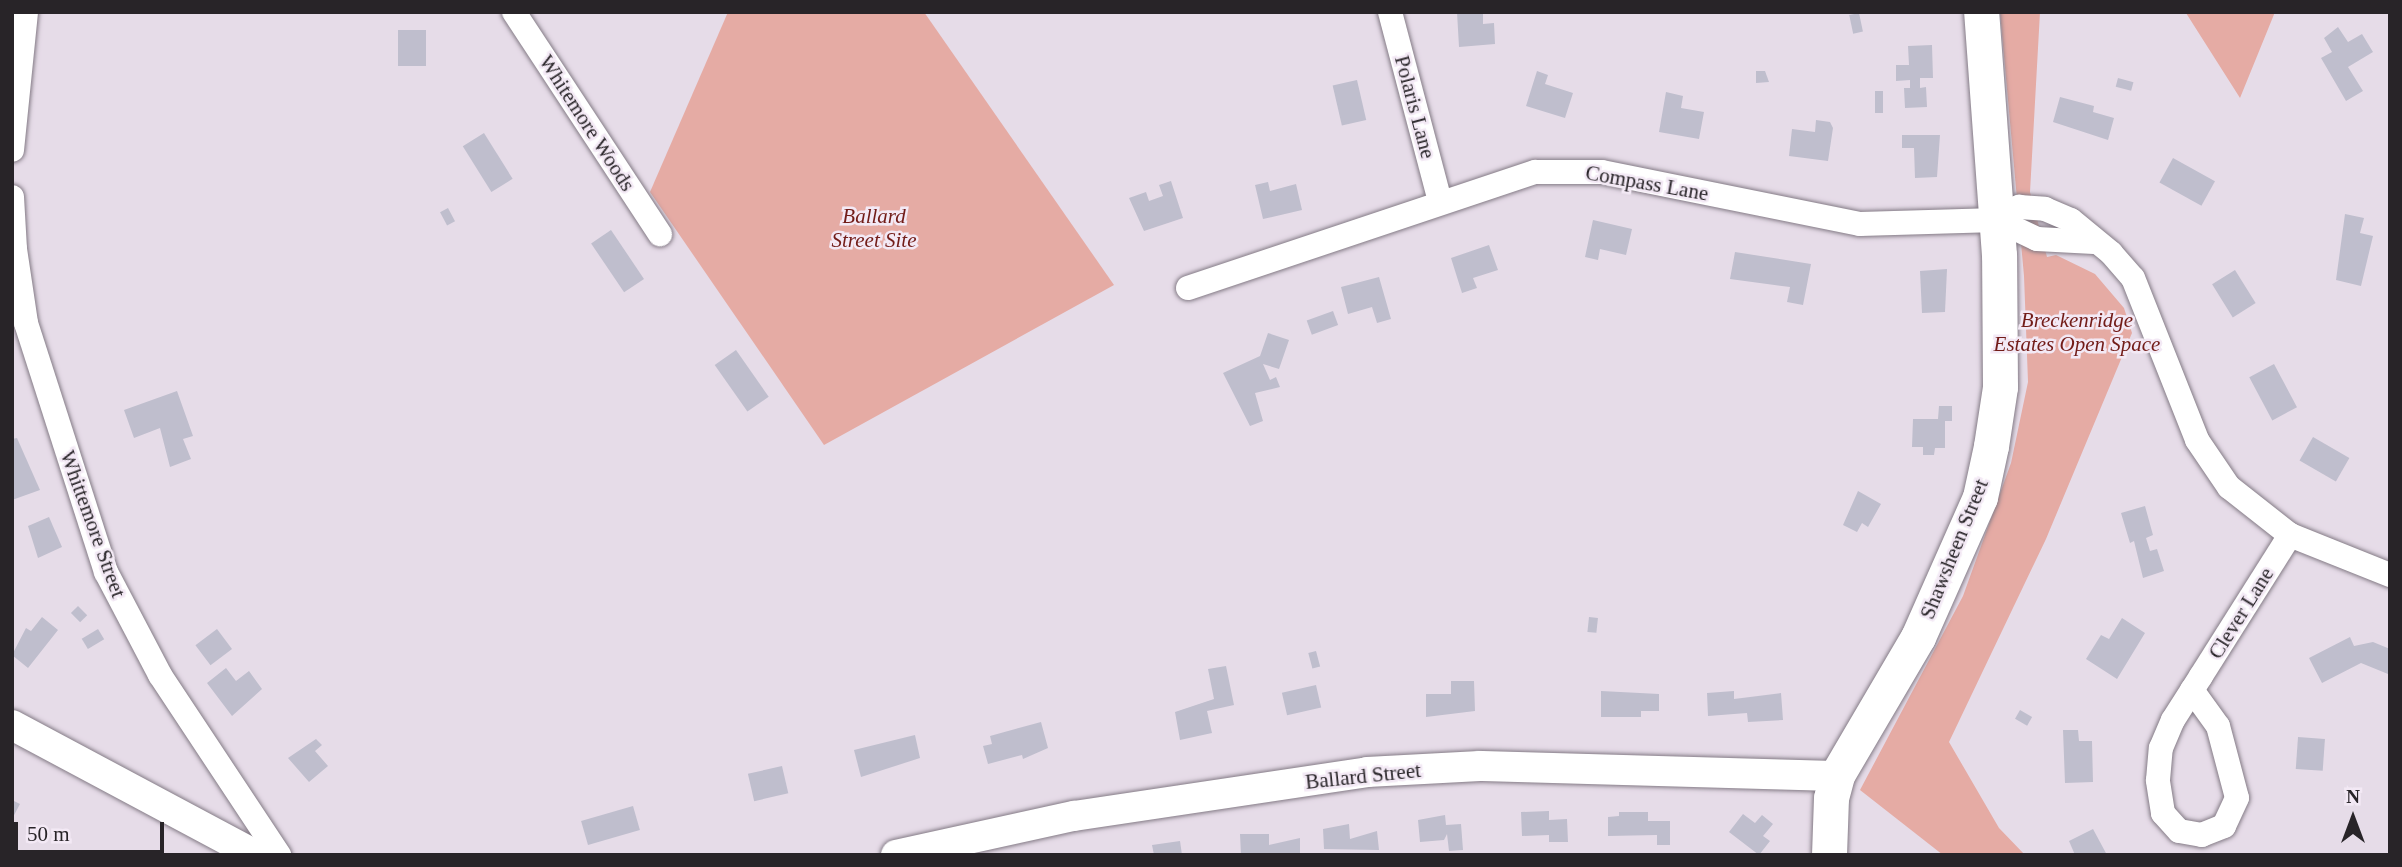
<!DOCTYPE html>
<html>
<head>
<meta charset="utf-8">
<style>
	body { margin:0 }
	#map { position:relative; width:2402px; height:867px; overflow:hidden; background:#e6dce8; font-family:"Times New Roman",serif }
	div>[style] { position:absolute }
	.green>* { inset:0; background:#e5aba4 }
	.building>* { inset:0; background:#bfbecd; transform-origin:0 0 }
	.roads { filter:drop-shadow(0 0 2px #847b86) drop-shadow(0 0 2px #847b86) }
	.minor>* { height:24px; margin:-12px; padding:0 12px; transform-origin:12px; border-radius:12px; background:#fff }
	.tertiary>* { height:30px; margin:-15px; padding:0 15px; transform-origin:15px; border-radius:15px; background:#fff }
	.secondary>* { height:35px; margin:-17.5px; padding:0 17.5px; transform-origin:17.5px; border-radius:17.5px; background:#fff }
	span { translate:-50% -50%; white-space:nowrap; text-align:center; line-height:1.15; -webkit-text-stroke:5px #f3e9f5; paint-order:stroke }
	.street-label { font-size:21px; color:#282428 }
	.park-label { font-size:21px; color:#721c18; font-style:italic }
	.frame { position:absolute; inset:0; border:14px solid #282428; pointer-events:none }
	.north { position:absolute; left:2318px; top:783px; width:70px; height:70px; -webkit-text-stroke:5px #f3e9f5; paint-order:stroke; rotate:0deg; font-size:19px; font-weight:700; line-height:28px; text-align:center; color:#282428 }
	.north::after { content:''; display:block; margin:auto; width:24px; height:32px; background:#282428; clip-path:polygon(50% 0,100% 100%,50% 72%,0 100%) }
	.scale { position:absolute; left:14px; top:822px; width:150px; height:32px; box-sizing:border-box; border:4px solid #282428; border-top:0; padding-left:9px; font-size:21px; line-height:24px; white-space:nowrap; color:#282428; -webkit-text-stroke:5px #f3e9f5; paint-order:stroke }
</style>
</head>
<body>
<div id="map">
	<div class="green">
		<i style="clip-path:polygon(728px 12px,924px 12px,1114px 285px,824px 445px,650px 192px)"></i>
		<i style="clip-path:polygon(2000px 12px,2040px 12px,2030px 192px,2047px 257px,2056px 255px,2095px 274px,2124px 308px,2132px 333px,2046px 539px,1949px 742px,1999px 828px,2025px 855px,1943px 855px,1860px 790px,1963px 596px,2011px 463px,2028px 382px,2024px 276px)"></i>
		<i style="clip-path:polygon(2170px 12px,2275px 12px,2240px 98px,2186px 13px)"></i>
	</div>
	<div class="building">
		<i style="clip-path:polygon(1457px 12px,1483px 12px,1483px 24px,1494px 23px,1495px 44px,1459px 47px)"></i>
		<i style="left:1859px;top:13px;width:19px;height:10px;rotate:78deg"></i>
		<i style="clip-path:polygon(2338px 27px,2348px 42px,2362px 34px,2373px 52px,2348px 67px,2363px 91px,2346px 101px,2321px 58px,2332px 52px,2324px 38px)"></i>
		<i style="left:398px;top:30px;width:28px;height:36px"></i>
		<i style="clip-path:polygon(1932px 45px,1933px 78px,1920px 78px,1920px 88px,1926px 87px,1927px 107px,1905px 108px,1904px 88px,1910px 88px,1910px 80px,1896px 81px,1896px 65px,1909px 65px,1908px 46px)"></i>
		<i style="clip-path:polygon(1537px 71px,1548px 75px,1545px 84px,1573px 93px,1565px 118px,1526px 106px)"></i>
		<i style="clip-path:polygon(1756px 71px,1765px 71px,1769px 82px,1756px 83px)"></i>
		<i style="left:2118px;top:78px;width:16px;height:9px;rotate:15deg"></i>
		<i style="left:1357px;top:80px;width:41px;height:25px;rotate:77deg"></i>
		<i style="left:1875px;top:91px;width:8px;height:22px"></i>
		<i style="clip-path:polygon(1666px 92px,1683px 96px,1681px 108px,1704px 112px,1699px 139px,1659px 132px)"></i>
		<i style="clip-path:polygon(2060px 97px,2094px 106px,2093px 112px,2114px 118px,2108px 140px,2053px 122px)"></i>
		<i style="clip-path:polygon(1816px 120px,1830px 122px,1833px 128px,1828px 161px,1789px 156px,1792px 129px,1815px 132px)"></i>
		<i style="left:484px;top:133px;width:54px;height:25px;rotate:58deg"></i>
		<i style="clip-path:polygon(1902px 135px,1940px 135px,1937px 177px,1915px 178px,1914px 148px,1902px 148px)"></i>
		<i style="left:2173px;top:158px;width:48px;height:28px;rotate:29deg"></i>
		<i style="clip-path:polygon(1171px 181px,1183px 218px,1144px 231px,1129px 198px,1146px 192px,1149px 201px,1163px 196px,1159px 185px)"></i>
		<i style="clip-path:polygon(1268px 182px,1270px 191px,1296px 184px,1302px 210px,1263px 219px,1255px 185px)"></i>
		<i style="left:448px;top:208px;width:15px;height:9px;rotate:62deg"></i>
		<i style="clip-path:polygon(2345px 214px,2364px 218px,2360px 233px,2373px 236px,2361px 286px,2336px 280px)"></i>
		<i style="clip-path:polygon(1593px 220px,1632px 229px,1626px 255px,1600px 249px,1598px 260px,1585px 257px)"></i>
		<i style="left:611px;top:230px;width:59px;height:24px;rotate:56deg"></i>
		<i style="clip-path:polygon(1489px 245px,1498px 270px,1473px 278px,1477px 288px,1462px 293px,1451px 258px)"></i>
		<i style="clip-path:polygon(1735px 252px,1811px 264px,1803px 305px,1787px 302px,1790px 287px,1730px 279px)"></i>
		<i style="clip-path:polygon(1947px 269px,1945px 312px,1922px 313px,1920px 271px)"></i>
		<i style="left:2235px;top:270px;width:39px;height:27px;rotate:58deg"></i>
		<i style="clip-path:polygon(1379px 277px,1391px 319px,1377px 323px,1372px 307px,1348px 314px,1341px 287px)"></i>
		<i style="left:1333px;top:311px;width:15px;height:28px;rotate:70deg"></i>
		<i style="clip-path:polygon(1268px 333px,1289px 340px,1279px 369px,1263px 364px,1270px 380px,1276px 377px,1280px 387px,1255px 393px,1263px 421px,1250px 426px,1223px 373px,1260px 356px)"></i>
		<i style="left:736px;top:350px;width:57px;height:26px;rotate:55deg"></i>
		<i style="left:2274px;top:364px;width:49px;height:28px;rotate:62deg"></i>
		<i style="clip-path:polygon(177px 391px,193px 436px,183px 439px,191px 459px,170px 467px,160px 428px,134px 438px,124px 410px)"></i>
		<i style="clip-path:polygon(1939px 406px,1952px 406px,1952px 421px,1945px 421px,1945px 448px,1935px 448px,1934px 455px,1923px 455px,1923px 447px,1912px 447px,1913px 419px,1938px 419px)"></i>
		<i style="left:2313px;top:437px;width:42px;height:27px;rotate:30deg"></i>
		<i style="clip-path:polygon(17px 438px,40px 490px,12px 500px,12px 439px)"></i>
		<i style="clip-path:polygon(1858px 491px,1881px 504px,1868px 527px,1862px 523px,1857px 532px,1843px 525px)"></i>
		<i style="clip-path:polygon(2145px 506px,2153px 535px,2146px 538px,2150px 551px,2157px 549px,2164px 571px,2143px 578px,2134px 541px,2130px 543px,2121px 513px)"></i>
		<i style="clip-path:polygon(49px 517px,62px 547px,38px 558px,28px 526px)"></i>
		<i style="left:78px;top:606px;width:13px;height:10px;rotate:45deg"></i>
		<i style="clip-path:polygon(42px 617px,58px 630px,28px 668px,12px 655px,26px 628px,31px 631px)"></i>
		<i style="left:1589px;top:617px;width:9px;height:15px;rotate:6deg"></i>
		<i style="clip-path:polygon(2122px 618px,2145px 633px,2117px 679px,2086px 659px,2101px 635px,2109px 639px)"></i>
		<i style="left:98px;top:629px;width:12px;height:19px;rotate:59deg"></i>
		<i style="left:217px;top:629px;width:25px;height:27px;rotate:53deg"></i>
		<i style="clip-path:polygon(2350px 637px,2354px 646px,2373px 642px,2390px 649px,2388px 674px,2361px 663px,2322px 683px,2309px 658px)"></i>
		<i style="left:1316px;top:651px;width:16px;height:8px;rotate:75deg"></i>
		<i style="clip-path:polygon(1226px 666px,1234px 705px,1207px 711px,1212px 733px,1180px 740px,1175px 712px,1214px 699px,1208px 669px)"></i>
		<i style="clip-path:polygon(226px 668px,236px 681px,249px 671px,262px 689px,232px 716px,207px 683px)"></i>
		<i style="clip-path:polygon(1451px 681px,1474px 681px,1475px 711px,1426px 717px,1426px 694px,1451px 694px)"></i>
		<i style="left:1316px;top:685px;width:23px;height:35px;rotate:77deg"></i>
		<i style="clip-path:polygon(1601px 691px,1659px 694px,1659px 711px,1641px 711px,1641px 717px,1601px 717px)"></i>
		<i style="clip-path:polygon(1734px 691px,1734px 699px,1781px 693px,1783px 720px,1748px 722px,1747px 713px,1708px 716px,1707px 693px)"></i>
		<i style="left:2020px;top:710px;width:14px;height:10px;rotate:30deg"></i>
		<i style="clip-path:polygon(1041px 722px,1048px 748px,1023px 759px,1022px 755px,988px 764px,983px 746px,992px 744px,990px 736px)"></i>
		<i style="clip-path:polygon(2063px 730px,2078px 730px,2079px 741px,2092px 741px,2093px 782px,2065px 783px)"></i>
		<i style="clip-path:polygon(915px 735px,920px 758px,861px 777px,854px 750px)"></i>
		<i style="left:2298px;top:737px;width:27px;height:32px;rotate:4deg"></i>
		<i style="clip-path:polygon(316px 739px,322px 745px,315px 751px,328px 766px,309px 782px,288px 758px)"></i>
		<i style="left:782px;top:766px;width:28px;height:35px;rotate:77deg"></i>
		<i style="clip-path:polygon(12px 800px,20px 804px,12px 819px)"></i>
		<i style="left:633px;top:806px;width:25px;height:54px;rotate:74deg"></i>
		<i style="clip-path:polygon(1549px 811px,1549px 820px,1567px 819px,1568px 842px,1549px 842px,1549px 835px,1522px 836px,1521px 812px)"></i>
		<i style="clip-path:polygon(1619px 812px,1648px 812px,1648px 821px,1670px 821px,1670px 845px,1657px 845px,1657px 835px,1608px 836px,1608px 817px,1619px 816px)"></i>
		<i style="clip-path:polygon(1743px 814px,1755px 823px,1762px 815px,1773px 824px,1763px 836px,1770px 841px,1759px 855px,1729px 832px)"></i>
		<i style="clip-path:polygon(1445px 815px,1446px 825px,1461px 824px,1463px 850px,1449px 851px,1447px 834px,1444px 840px,1420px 842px,1418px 820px)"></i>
		<i style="clip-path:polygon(1349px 824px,1350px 839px,1377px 831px,1379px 850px,1324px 849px,1323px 829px)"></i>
		<i style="clip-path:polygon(2093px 829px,2107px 855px,2075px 855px,2069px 841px)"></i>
		<i style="clip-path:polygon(1240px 834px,1269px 834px,1269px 845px,1300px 838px,1300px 855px,1241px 855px)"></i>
		<i style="clip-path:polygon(1180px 841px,1182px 855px,1154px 855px,1152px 845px)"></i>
	</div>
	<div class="roads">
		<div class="minor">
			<i style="left:514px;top:12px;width:266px;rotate:56.7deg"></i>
			<i style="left:1390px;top:12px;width:196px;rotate:75.2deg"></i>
			<i style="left:12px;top:150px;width:139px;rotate:-84.2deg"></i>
			<i style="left:12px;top:197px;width:52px;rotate:86.7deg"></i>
			<i style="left:15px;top:249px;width:75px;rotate:81.5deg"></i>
			<i style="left:26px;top:323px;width:262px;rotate:72.2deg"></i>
			<i style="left:106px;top:572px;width:116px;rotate:62.3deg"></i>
			<i style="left:160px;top:675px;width:216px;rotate:56.5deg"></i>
			<i style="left:1997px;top:220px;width:26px;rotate:-31deg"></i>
			<i style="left:2019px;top:207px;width:26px;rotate:4deg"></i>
			<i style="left:2045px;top:209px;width:28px;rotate:23deg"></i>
			<i style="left:2071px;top:220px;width:52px;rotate:39.5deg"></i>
			<i style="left:2111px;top:253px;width:33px;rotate:49deg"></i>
			<i style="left:2133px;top:278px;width:174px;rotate:68.4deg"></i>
			<i style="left:2197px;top:440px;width:57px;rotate:55.8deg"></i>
			<i style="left:2229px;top:487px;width:78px;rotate:38.2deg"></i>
			<i style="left:2290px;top:535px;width:108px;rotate:21.8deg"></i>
			<i style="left:1997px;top:220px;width:44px;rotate:25.4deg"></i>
			<i style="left:2037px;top:239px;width:57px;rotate:3deg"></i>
			<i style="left:1188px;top:288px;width:366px;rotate:-18.5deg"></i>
			<i style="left:1535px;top:172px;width:67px"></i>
			<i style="left:1602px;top:172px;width:263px;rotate:11.4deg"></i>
			<i style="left:1860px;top:224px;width:137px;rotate:-1.7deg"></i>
			<i style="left:2192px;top:690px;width:44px;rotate:54.2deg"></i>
			<i style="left:2218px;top:726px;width:74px;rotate:75.2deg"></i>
			<i style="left:2237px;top:798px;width:31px;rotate:115deg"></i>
			<i style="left:2224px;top:826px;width:24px;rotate:158deg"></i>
			<i style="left:2202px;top:835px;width:23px;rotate:-170deg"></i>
			<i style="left:2179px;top:831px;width:24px;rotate:-132deg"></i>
			<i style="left:2163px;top:813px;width:33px;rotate:-99deg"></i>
			<i style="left:2158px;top:780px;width:32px;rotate:-85deg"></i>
			<i style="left:2161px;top:748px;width:30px;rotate:-67deg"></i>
			<i style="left:2173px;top:720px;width:52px;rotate:-57.5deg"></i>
			<i style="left:2201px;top:676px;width:167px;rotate:-57.7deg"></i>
		</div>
		<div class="tertiary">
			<i style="left:12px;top:725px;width:276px;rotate:28.1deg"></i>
			<i style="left:896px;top:855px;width:182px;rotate:-12.4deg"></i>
			<i style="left:1074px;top:816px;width:296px;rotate:-8.5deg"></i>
			<i style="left:1367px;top:772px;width:113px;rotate:-3deg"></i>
			<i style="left:1480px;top:766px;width:357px;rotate:1.6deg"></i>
		</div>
		<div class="secondary">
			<i style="left:1829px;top:855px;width:57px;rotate:-88deg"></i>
			<i style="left:1831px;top:798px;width:24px;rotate:-75deg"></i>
			<i style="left:1837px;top:775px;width:160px;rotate:-59.6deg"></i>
			<i style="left:1918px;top:637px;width:153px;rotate:-66.1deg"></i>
			<i style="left:1980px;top:497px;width:52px;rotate:-77.8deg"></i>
			<i style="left:1991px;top:446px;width:60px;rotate:-81.3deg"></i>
			<i style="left:2000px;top:387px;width:132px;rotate:-90.4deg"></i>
			<i style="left:1999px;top:255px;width:244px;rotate:-94.2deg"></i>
		</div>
	</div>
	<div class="street-label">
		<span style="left:1415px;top:107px;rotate:75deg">Polaris Lane</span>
		<span style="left:587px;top:123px;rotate:57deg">Whitemore Woods</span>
		<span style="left:1647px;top:183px;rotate:10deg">Compass Lane</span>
		<span style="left:93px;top:524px;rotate:70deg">Whittemore Street</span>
		<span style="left:1954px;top:549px;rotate:-68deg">Shawsheen Street</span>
		<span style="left:2241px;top:613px;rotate:-58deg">Clever Lane</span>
		<span style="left:1363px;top:776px;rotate:-6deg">Ballard Street</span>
	</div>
	<div class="park-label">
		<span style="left:874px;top:228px">Ballard<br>Street Site</span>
		<span style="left:2077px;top:332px">Breckenridge<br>Estates Open Space</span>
	</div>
	<div class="frame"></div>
	<div class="north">N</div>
	<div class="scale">50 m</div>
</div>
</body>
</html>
